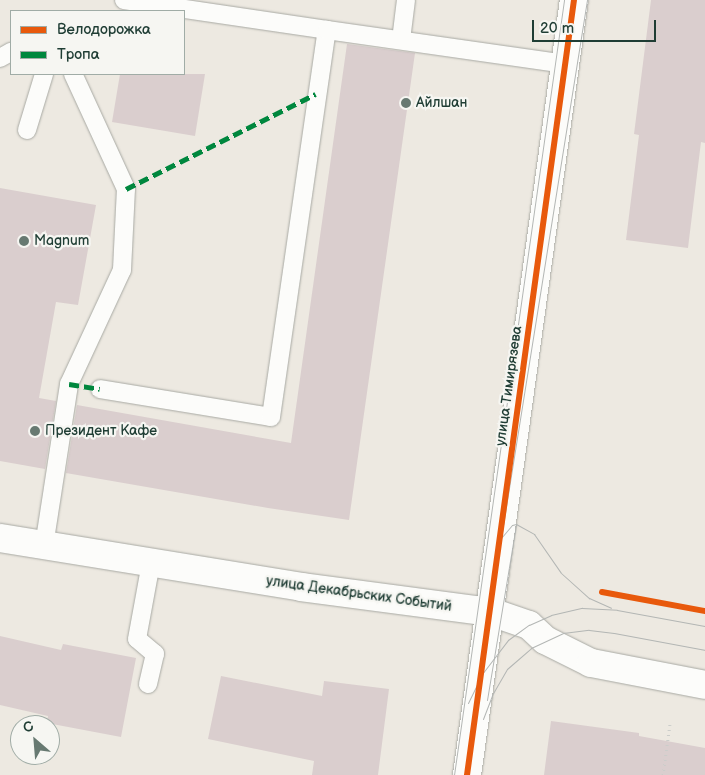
<!DOCTYPE html>
<html>
<head>
<meta charset="utf-8">
<style>
	body { margin:0 }
	#map { position:relative; width:705px; height:775px; overflow:hidden; background:#ede9e1; font-family:"Balsamiq Sans",sans-serif }
	div>[style] { position:absolute }
	.building>* { inset:0; background:#dacece }
	.path>* { height:3px; margin-top:-1.5px; transform-origin:0; background:repeating-linear-gradient(90deg,#cbcdca 0 1px,transparent 0 5px) }
	.roads { filter:drop-shadow(0 0 1px #a8a9a3) drop-shadow(0 0 1px #a8a9a3) }
	.lane>* { height:18px; margin:-9px; padding:0 9px; transform-origin:9px; border-radius:9px; background:#fcfcfa }
	.secondary>* { height:28px; margin:-14px; padding:0 14px; transform-origin:14px; border-radius:14px; background:#fcfcfa }
	.tram>* { height:1px; margin:-0.5px; padding:0 0.5px; transform-origin:0.5px; border-radius:0.5px; background:#b3b6b4 }
	.quiet>* { height:5px; margin-top:-2.5px; transform-origin:0; background:repeating-linear-gradient(90deg,#00873e 0 10px,transparent 0 15px) }
	.cycleway>* { height:6px; margin:-3px; padding:0 3px; transform-origin:3px; border-radius:3px; background:#e8590c }
	.dots>* { width:14px; height:14px; translate:-50% -50%; box-sizing:border-box; border:2px solid #f6f6f2; border-radius:50% }
	span { translate:-50% -50%; white-space:nowrap; text-align:center; line-height:1.15; -webkit-text-stroke:4.5px #f6f6f2; paint-order:stroke }
	.poi-label { font-size:14px; color:#1f3d34 }
	.left { translate:0 -50%; text-align:left }
	.street-label { font-size:14px; color:#1f3d34 }
	.legend { position:absolute; left:10px; top:10px; width:175px; height:65px; box-sizing:border-box; background:#f6f6f2; border:1px solid #a0aca6; margin:0; padding:6px 9px; list-style:none; font-size:15px; color:#1f3d34 }
	.legend li { display:flex; align-items:center; gap:10px; height:25px }
	.legend b { width:25px; border:1px solid #a0aca6 }
	.north { position:absolute; left:10px; top:715px; width:50px; height:50px; box-sizing:border-box; background:#f6f6f2; border:1px solid #a0aca6; border-radius:50%; rotate:333deg; font-size:14px; font-weight:700; line-height:20px; text-align:center; color:#1f3d34 }
	.north::after { content:''; display:block; margin:auto; width:18px; height:22px; background:#677971; clip-path:polygon(50% 0,100% 100%,50% 72%,0 100%) }
	.scale { position:absolute; left:532px; top:20px; width:124px; height:22px; box-sizing:border-box; border:2px solid #1f3d34; border-top:0; padding-left:6px; font-size:15px; line-height:18px; white-space:nowrap; color:#1f3d34; -webkit-text-stroke:4px #f6f6f2; paint-order:stroke }
</style>
</head>
<body>
<div id="map">
	<div class="building">
		<i style="clip-path:polygon(651px 0,705px 0,705px 143px,701px 142px,688px 248px,626px 240px,639px 135px,634px 134px)"></i>
		<i style="clip-path:polygon(347px 44px,415px 53px,349px 520px,268px 508px,66px 473px,77px 405px,291px 443px)"></i>
		<i style="clip-path:polygon(120px 74px,205px 74px,195px 136px,112px 122px)"></i>
		<i style="clip-path:polygon(0 188px,96px 205px,78px 305px,56px 302px,39px 398px,56px 401px,45px 469px,0 461px)"></i>
		<i style="clip-path:polygon(0 636px,61px 650px,63px 644px,136px 658px,121px 737px,47px 723px,48px 716px,0 705px)"></i>
		<i style="clip-path:polygon(221px 676px,322px 696px,324px 681px,389px 689px,378px 775px,312px 775px,314px 761px,208px 739px)"></i>
		<i style="clip-path:polygon(551px 721px,639px 733px,639px 736px,705px 748px,705px 775px,544px 775px)"></i>
	</div>
	<div class="path">
		<i style="left:663px;top:775px;width:51px;rotate:-82.2deg"></i>
	</div>
	<div class="roads">
		<div class="lane">
			<i style="left:124px;top:0;width:205px;rotate:8.4deg"></i>
			<i style="left:401px;top:40px;width:40px;rotate:-82.9deg"></i>
			<i style="left:0;top:58px;width:13px;rotate:-29deg"></i>
			<i style="left:27px;top:130px;width:59px;rotate:-73.1deg"></i>
			<i style="left:100px;top:389px;width:173px;rotate:9.3deg"></i>
			<i style="left:271px;top:417px;width:391px;rotate:-81.8deg"></i>
			<i style="left:327px;top:30px;width:241px;rotate:8.1deg"></i>
			<i style="left:44px;top:546px;width:164px;rotate:-81.2deg"></i>
			<i style="left:69px;top:384px;width:126px;rotate:-65.1deg"></i>
			<i style="left:122px;top:270px;width:81px;rotate:-87.2deg"></i>
			<i style="left:126px;top:189px;width:127px;rotate:-114.7deg"></i>
			<i style="left:148px;top:684px;width:31px;rotate:-77deg"></i>
			<i style="left:155px;top:654px;width:23px;rotate:-140deg"></i>
			<i style="left:137px;top:639px;width:77px;rotate:-79.6deg"></i>
		</div>
		<div class="secondary">
			<i style="left:0;top:538px;width:305px;rotate:9.2deg"></i>
			<i style="left:301px;top:587px;width:192px;rotate:7.5deg"></i>
			<i style="left:491px;top:612px;width:40px;rotate:18.9deg"></i>
			<i style="left:529px;top:625px;width:22px;rotate:43deg"></i>
			<i style="left:545px;top:640px;width:51px;rotate:26.6deg"></i>
			<i style="left:591px;top:663px;width:116px;rotate:10.9deg"></i>
			<i style="left:467px;top:775px;width:782px;rotate:-82.14deg"></i>
		</div>
	</div>
	<div class="tram">
		<i style="left:516px;top:524px;width:4px;rotate:166deg"></i>
		<i style="left:512px;top:525px;width:17px;rotate:130deg"></i>
		<i style="left:501px;top:538px;width:545px;rotate:-80.92deg"></i>
		<i style="left:516px;top:524px;width:21px;rotate:29deg"></i>
		<i style="left:534px;top:534px;width:47px;rotate:55.3deg"></i>
		<i style="left:561px;top:573px;width:38px;rotate:42deg"></i>
		<i style="left:589px;top:598px;width:24px;rotate:24deg"></i>
		<i style="left:487px;top:700px;width:178px;rotate:-80.6deg"></i>
		<i style="left:468px;top:703px;width:32px;rotate:-64deg"></i>
		<i style="left:482px;top:674px;width:43px;rotate:-52.6deg"></i>
		<i style="left:508px;top:640px;width:26px;rotate:-36deg"></i>
		<i style="left:529px;top:625px;width:24px;rotate:-24deg"></i>
		<i style="left:551px;top:615px;width:32px;rotate:-13deg"></i>
		<i style="left:582px;top:608px;width:35px;rotate:3deg"></i>
		<i style="left:617px;top:610px;width:89px;rotate:10.3deg"></i>
		<i style="left:483px;top:719px;width:26px;rotate:-69deg"></i>
		<i style="left:492px;top:695px;width:30px;rotate:-60deg"></i>
		<i style="left:507px;top:669px;width:32px;rotate:-41deg"></i>
		<i style="left:531px;top:648px;width:35px;rotate:-25deg"></i>
		<i style="left:563px;top:633px;width:26px;rotate:-7deg"></i>
		<i style="left:589px;top:630px;width:25px;rotate:7deg"></i>
		<i style="left:614px;top:633px;width:93px;rotate:10.6deg"></i>
		<i style="left:454px;top:775px;width:783px;rotate:-81.92deg"></i>
	</div>
	<div class="quiet">
		<i style="left:126px;top:189px;width:212px;rotate:-26.6deg"></i>
		<i style="left:69px;top:384px;width:31px;rotate:9deg"></i>
	</div>
	<div class="cycleway">
		<i style="left:602px;top:592px;width:105px;rotate:10.5deg"></i>
		<i style="left:467px;top:775px;width:782px;rotate:-82.14deg"></i>
	</div>
	<div class="dots">
		<i style="left:406px;top:103px;background:#677971"></i>
		<i style="left:24px;top:241px;background:#677971"></i>
		<i style="left:35px;top:431px;background:#677971"></i>
	</div>
	<div class="poi-label">
		<span class="left" style="left:416px;top:103px">Айлшан</span>
		<span class="left" style="left:34px;top:241px">Magnum</span>
		<span class="left" style="left:45px;top:431px">Президент Кафе</span>
	</div>
	<div class="street-label">
		<span style="left:509px;top:386px;rotate:-82deg">улица Тимирязева</span>
		<span style="left:359px;top:594px;rotate:8deg">улица Декабрьских Событий</span>
	</div>
	<ul class="legend">
	<li><b style="height:6px;background:#e8590c"></b>Велодорожка</li>
	<li><b style="height:6px;background:#00873e"></b>Тропа</li>
	</ul>
	<div class="north">С</div>
	<div class="scale">20 m</div>
</div>
</body>
</html>
